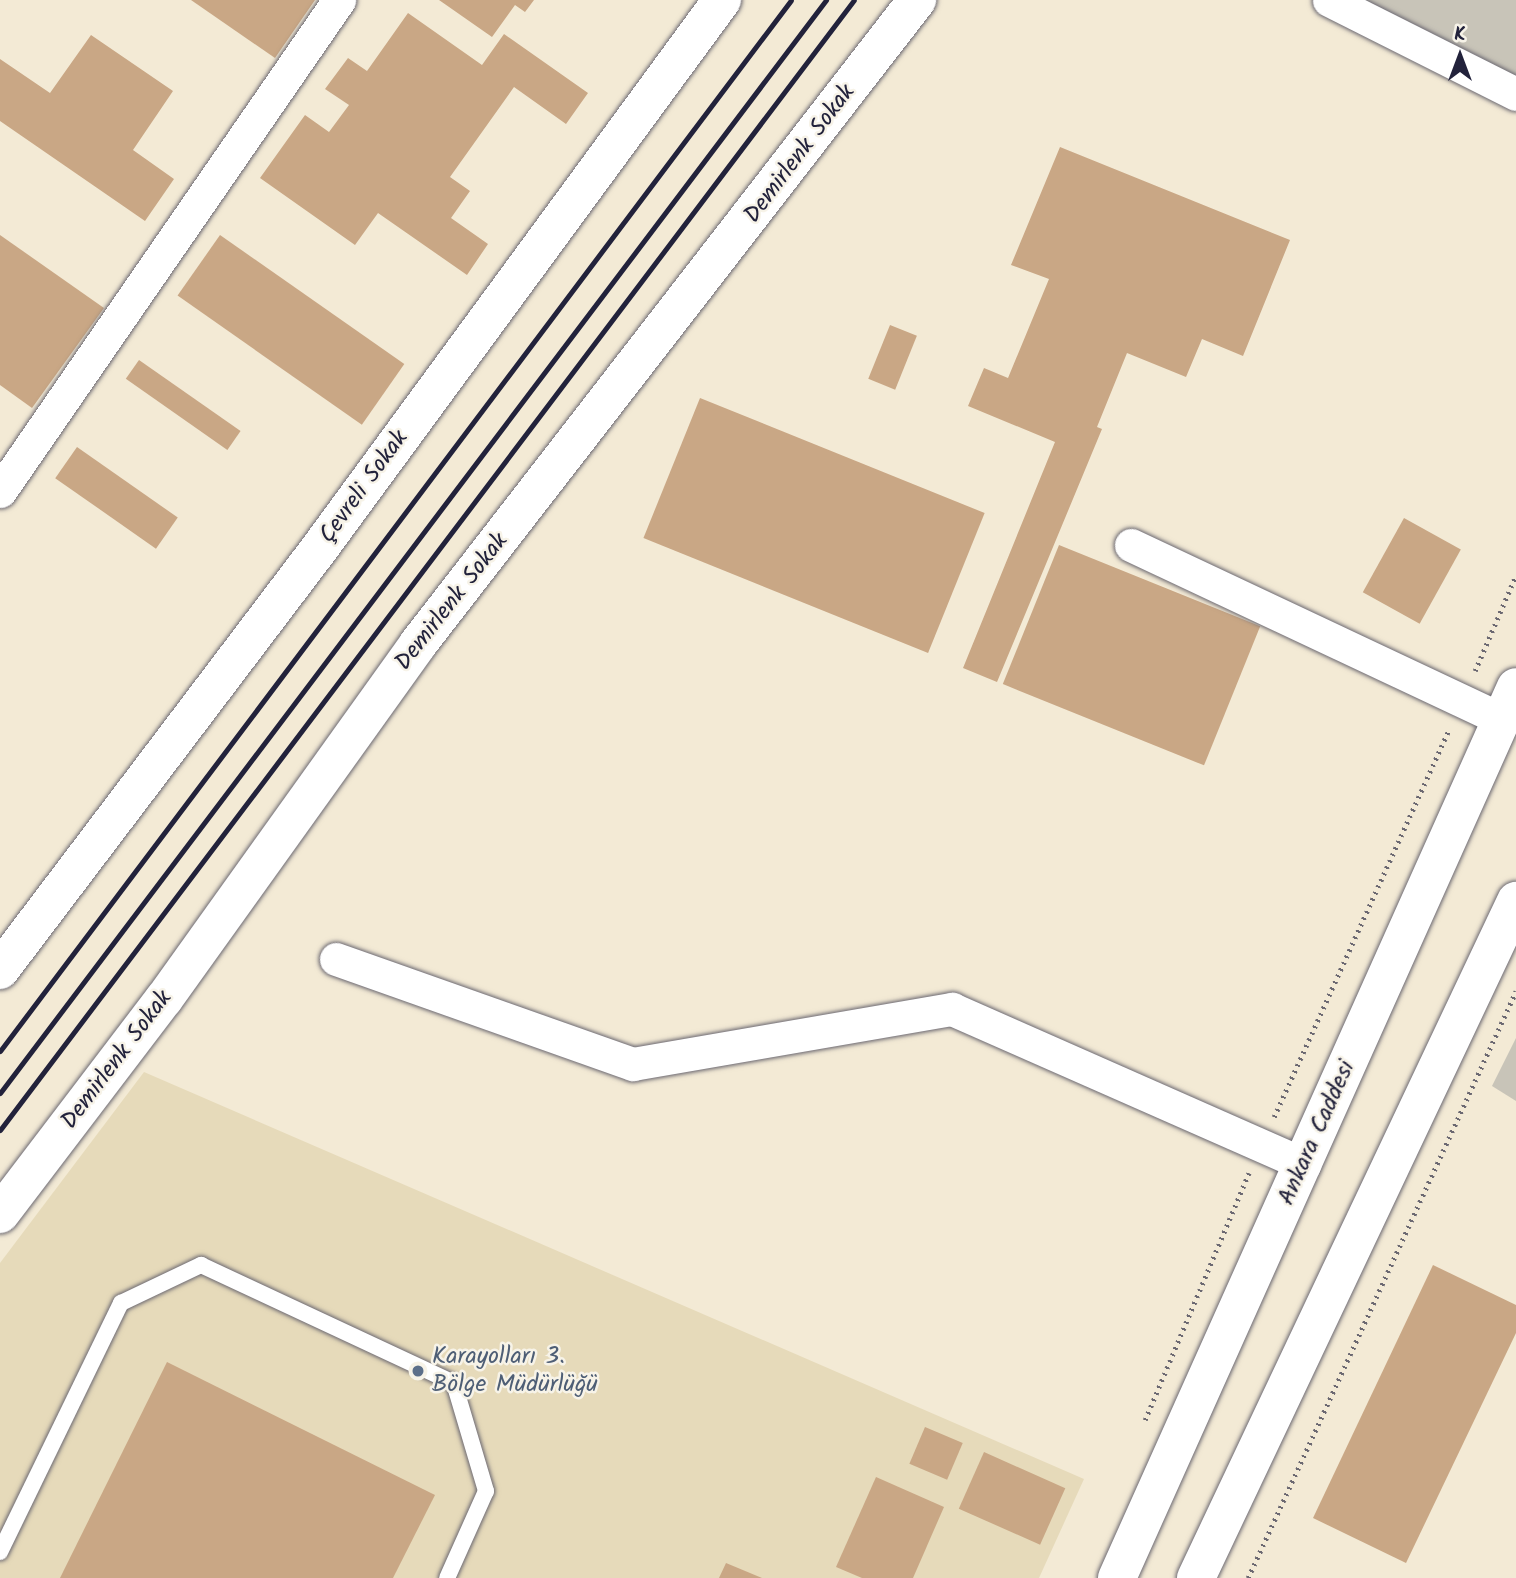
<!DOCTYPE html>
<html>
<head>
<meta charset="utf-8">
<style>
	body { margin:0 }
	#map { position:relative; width:1516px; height:1578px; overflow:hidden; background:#f3ead5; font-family:Kalam,sans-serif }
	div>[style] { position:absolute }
	.built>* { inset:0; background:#e6daba }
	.industrial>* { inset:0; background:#c8c4b8 }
	.building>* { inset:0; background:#c9a785; transform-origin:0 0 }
	.path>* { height:4.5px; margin-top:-2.25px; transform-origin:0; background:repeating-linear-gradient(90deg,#6b6871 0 2px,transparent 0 7px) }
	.roads { filter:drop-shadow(0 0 2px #6b6871) drop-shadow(0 0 2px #6b6871) }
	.service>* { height:16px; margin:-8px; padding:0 8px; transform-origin:8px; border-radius:8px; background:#fff }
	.minor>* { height:33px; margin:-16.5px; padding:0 16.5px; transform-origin:16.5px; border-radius:16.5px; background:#fff }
	.tertiary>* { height:38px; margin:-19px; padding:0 19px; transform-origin:19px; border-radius:19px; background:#fff }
	.primary>* { height:38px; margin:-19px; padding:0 19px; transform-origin:19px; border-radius:19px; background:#fff }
	.rail>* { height:5px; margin:-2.5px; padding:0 2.5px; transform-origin:2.5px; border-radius:2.5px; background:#22223b }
	.dots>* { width:19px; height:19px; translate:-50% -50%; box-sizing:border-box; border:4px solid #f7f3e8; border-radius:50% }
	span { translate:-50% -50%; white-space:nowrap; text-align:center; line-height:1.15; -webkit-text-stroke:5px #f7f3e8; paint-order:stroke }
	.street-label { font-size:24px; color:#22223b }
	.service-label { font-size:24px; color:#4e5e75 }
	.left { translate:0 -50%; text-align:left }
	.north { position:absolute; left:1425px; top:21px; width:70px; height:70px; -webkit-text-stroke:5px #f7f3e8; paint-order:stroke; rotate:0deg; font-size:19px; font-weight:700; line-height:28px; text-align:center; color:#22223b }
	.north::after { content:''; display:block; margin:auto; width:24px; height:32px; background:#22223b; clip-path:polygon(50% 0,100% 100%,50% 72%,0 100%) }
</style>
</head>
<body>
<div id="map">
	<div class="built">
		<i style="clip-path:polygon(144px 1072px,1084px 1479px,1039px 1578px,0 1578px,0 1263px)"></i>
	</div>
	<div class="industrial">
		<i style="clip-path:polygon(1320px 0,1516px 0,1516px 106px)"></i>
		<i style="clip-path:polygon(1516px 1038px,1516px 1101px,1492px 1086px)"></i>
	</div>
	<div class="building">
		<i style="clip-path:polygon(191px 0,315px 0,275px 58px)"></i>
		<i style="clip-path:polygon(439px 0,534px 0,525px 12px,515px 5px,492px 37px)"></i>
		<i style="clip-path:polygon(408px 13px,482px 65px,504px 34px,588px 93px,566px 124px,514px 87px,450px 177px,470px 191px,451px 218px,488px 244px,467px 275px,378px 213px,355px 245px,260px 178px,305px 115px,329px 132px,349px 105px,325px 89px,348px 58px,367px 71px)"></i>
		<i style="clip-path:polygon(91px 35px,173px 91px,133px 150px,174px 179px,145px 221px,0 121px,0 59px,50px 93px)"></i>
		<i style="clip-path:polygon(1060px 147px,1290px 240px,1243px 356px,1202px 339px,1186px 377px,1127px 353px,1097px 427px,1102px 429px,997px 682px,963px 668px,1055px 442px,968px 406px,984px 368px,1008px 378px,1049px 279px,1011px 265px)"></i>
		<i style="clip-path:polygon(0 235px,104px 308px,32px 408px,0 385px)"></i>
		<i style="left:220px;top:235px;width:225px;height:74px;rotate:35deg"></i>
		<i style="left:890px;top:325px;width:29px;height:58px;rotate:22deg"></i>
		<i style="left:139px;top:360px;width:124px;height:23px;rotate:35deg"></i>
		<i style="left:700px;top:398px;width:307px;height:151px;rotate:22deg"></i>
		<i style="left:77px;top:447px;width:123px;height:38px;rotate:35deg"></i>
		<i style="left:1404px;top:518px;width:65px;height:85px;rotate:29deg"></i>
		<i style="left:1059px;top:545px;width:217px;height:150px;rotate:22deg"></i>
		<i style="clip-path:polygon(1433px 1265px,1516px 1305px,1516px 1333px,1406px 1563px,1313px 1518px)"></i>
		<i style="clip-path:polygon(167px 1362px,435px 1495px,393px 1578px,60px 1578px)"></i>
		<i style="left:925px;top:1427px;width:41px;height:40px;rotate:23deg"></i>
		<i style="left:984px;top:1452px;width:89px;height:62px;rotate:24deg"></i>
		<i style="clip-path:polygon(876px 1477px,944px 1507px,913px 1578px,862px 1578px,836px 1567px)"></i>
		<i style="clip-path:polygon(726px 1563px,762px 1578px,719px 1578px)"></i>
	</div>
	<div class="path">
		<i style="left:1475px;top:671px;width:104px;rotate:-66.9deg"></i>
		<i style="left:1274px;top:1117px;width:425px;rotate:-65.7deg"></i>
		<i style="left:1145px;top:1420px;width:268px;rotate:-67.2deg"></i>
		<i style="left:1248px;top:1578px;width:645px;rotate:-65.46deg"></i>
	</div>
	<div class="roads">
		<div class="service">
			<i style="left:0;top:1552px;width:277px;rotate:-64.1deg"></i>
			<i style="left:121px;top:1303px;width:89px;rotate:-25.4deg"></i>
			<i style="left:201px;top:1265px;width:279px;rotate:25deg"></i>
			<i style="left:454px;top:1383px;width:113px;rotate:73.5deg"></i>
			<i style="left:486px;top:1491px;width:95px;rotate:114.1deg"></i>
		</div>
		<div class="minor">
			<i style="left:1329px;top:0;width:209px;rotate:26.7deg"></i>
			<i style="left:0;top:491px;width:597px;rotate:-55.38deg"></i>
			<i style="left:1131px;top:545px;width:409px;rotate:25.2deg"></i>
			<i style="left:336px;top:959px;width:315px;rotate:19.5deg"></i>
			<i style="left:633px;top:1064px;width:324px;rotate:-9.8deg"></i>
			<i style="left:952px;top:1009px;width:385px;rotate:23.8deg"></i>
		</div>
		<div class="tertiary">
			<i style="left:0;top:970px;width:528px;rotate:-52.85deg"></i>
			<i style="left:319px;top:549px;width:681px;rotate:-53.72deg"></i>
			<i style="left:0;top:1214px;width:270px;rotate:-52.7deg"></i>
			<i style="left:164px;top:999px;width:437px;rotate:-54.4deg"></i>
			<i style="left:418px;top:644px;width:815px;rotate:-52.23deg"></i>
		</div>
		<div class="primary">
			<i style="left:1117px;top:1578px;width:976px;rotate:-65.88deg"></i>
			<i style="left:1196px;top:1578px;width:749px;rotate:-64.7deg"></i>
		</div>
	</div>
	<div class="rail">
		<i style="left:0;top:1051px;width:1315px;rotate:-53.03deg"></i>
		<i style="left:0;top:1093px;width:1370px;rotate:-52.92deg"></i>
		<i style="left:0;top:1130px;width:1416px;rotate:-52.92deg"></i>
	</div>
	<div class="dots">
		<i style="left:418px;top:1371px;background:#5c6f8a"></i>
	</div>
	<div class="street-label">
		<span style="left:800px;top:154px;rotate:-53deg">Demirlenk Sokak</span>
		<span style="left:364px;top:487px;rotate:-54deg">Çevreli Sokak</span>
		<span style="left:452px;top:602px;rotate:-52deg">Demirlenk Sokak</span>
		<span style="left:117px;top:1060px;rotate:-53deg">Demirlenk Sokak</span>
		<span style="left:1317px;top:1133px;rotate:-66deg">Ankara Caddesi</span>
	</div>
	<div class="service-label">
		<span class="left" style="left:432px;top:1371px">Karayolları 3.<br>Bölge Müdürlüğü</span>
	</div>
	<div class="north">K</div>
</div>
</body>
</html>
